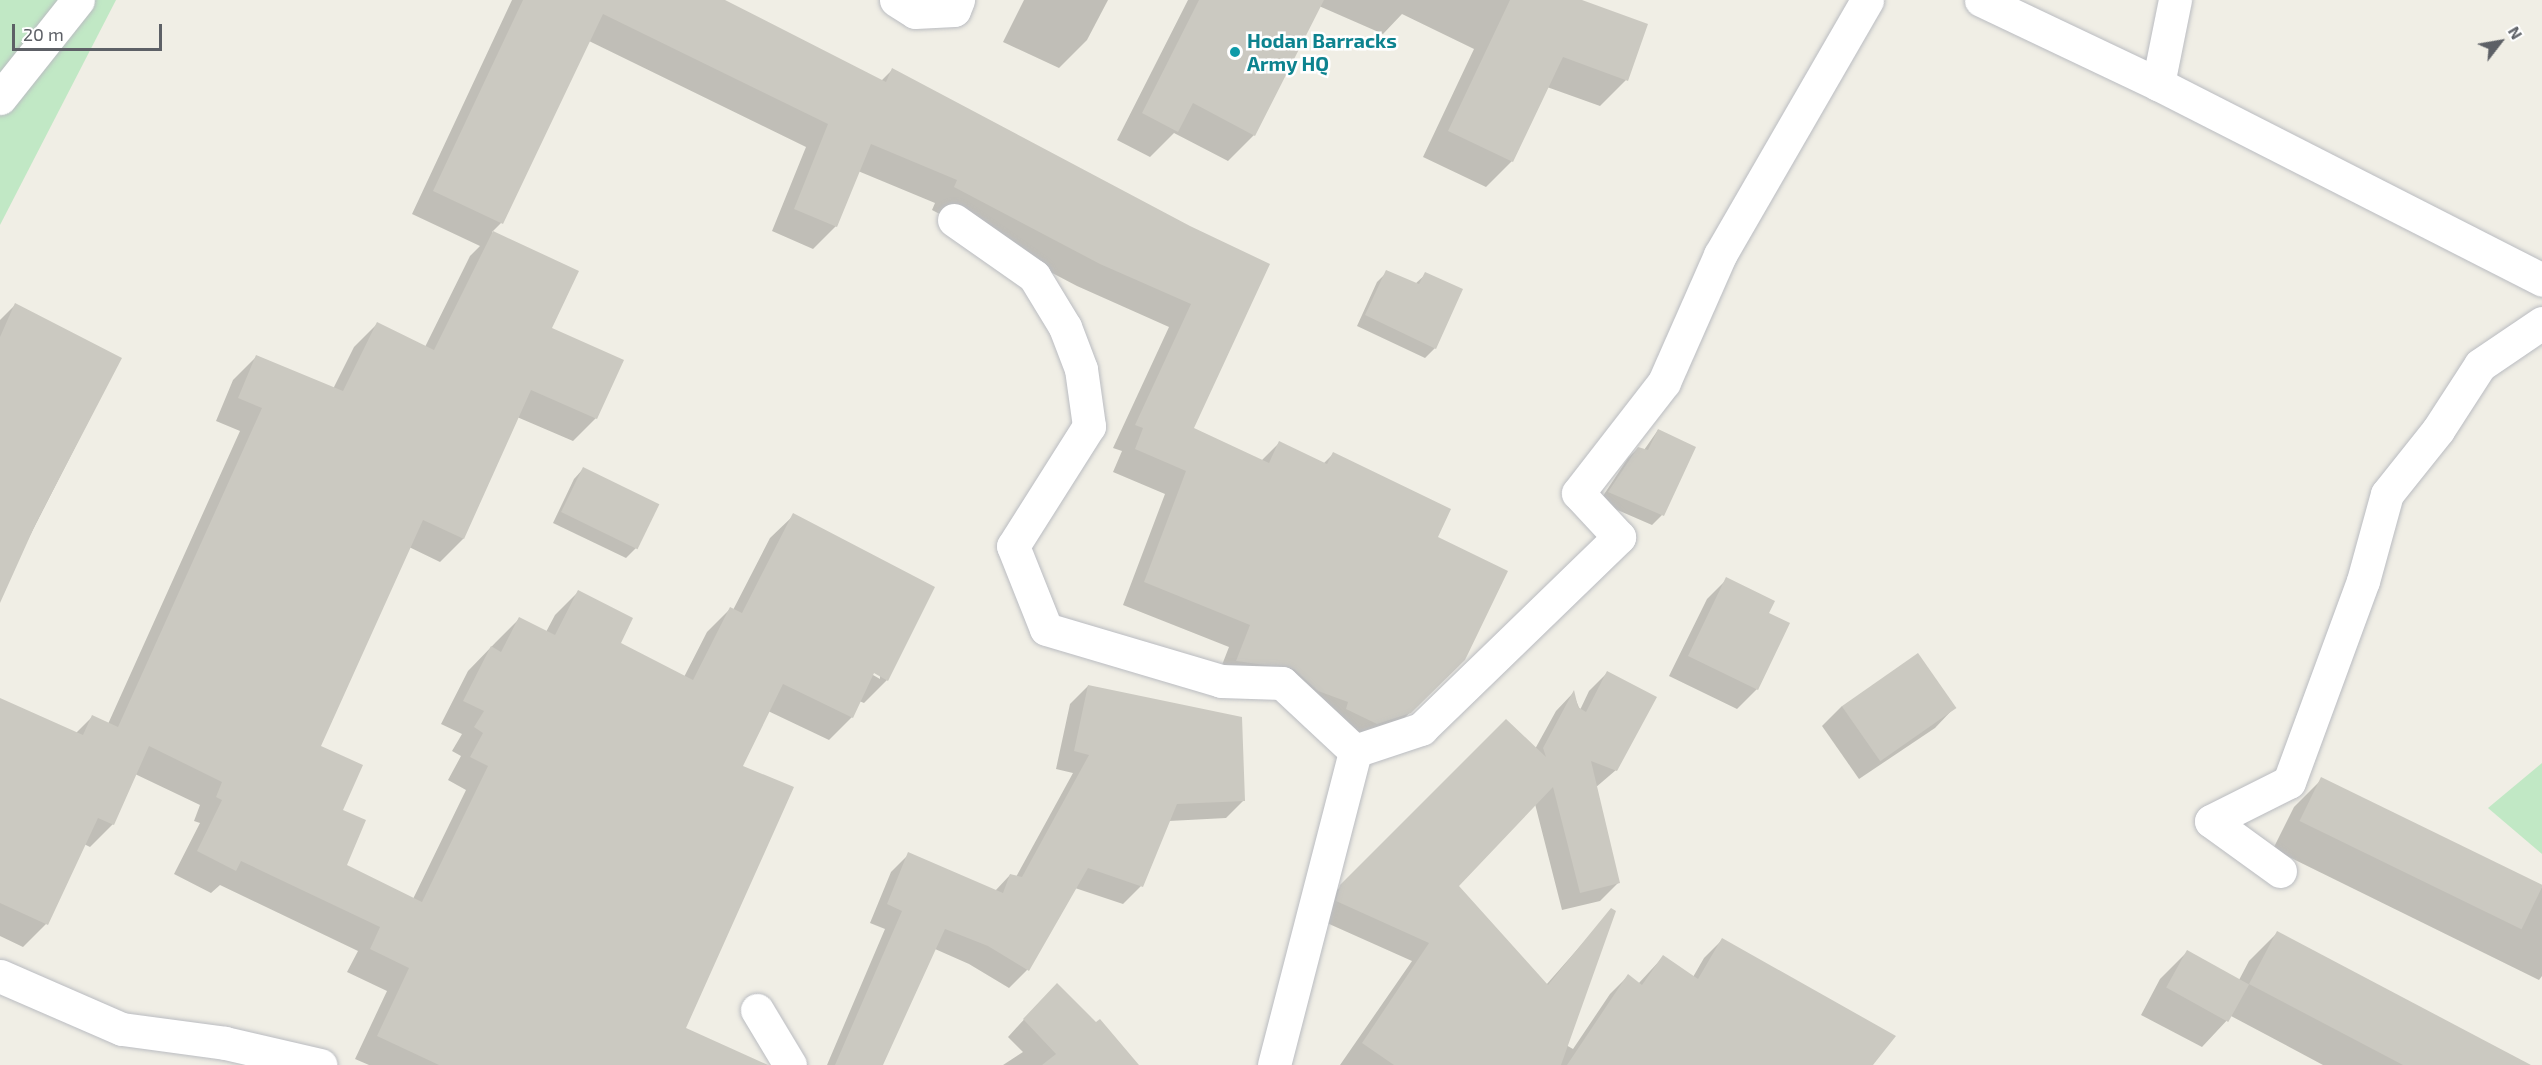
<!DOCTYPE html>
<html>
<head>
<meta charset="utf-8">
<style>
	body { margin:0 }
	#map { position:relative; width:2542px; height:1065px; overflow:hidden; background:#f0eee5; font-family:"Exo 2",sans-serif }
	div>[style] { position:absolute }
	.green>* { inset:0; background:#c1e8c5 }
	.shadow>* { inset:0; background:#0003 }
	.building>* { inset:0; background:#cbc9c1; transform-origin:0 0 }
	.roads { filter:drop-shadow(0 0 2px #babcc1) drop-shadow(0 0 2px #babcc1) }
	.minor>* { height:33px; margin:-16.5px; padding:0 16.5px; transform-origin:16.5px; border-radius:16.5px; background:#fff }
	.dots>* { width:16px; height:16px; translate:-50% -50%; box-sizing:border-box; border:3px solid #fff; border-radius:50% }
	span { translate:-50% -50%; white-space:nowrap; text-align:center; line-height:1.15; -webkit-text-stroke:5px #fff; paint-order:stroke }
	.culture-label { font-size:20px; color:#0d838f; font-weight:700 }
	.left { translate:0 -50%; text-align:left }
	.north { position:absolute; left:2470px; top:12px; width:60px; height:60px; -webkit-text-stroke:4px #fff; paint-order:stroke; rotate:59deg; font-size:16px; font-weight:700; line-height:24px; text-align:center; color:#5d6066 }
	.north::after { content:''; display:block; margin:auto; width:21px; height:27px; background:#5d6066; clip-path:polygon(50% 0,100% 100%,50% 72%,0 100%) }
	.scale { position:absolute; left:12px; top:24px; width:150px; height:27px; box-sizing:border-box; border:3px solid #5d6066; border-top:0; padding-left:8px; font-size:18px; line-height:21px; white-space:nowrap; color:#5d6066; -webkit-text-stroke:4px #fff; paint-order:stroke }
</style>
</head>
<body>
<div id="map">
	<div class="green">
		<i style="clip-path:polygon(0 0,116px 0,0 225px)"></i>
		<i style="clip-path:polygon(2542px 763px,2542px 854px,2488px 808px)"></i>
	</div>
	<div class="shadow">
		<i style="clip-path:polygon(evenodd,512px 0,722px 0,881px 81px,892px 70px,1189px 228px,1268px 265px,1192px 429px,1261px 461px,1279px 443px,1323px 464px,1334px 453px,1436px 538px,1440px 683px,1387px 735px,1354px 746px,1271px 691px,1215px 683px,1229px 647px,1123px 605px,1165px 494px,1113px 472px,1122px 451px,1113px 448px,1169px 327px,1077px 286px,932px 210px,935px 203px,858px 171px,836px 226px,813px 249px,772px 231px,806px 147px,589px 41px,501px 223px,492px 232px,550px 328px,596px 418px,573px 441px,517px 417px,463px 539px,440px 562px,409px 547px,319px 746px,341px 811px,345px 866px,413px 899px,466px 790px,448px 780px,461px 756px,452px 751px,462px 734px,441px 724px,468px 671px,496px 642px,519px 619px,546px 632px,555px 615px,578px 592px,619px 643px,684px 677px,707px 632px,730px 609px,733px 610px,770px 538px,794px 515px,887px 680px,864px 703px,859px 701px,852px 717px,829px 740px,768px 711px,741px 766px,661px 1065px,369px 1065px,355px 1059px,387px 991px,347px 972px,358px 951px,220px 885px,211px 893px,174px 874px,200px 823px,194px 821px,200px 805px,135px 774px,113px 824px,90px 847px,84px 844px,46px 924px,23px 947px,0 936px,0 700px,75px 734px,92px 717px,108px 724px,240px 431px,216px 421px,233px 380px,257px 356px,333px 389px,354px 347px,377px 324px,425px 347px,470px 256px,480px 246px,412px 214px,512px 0,868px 669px,880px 675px,880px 679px,866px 671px,868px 669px)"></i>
		<i style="clip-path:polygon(1024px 0,1108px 0,1087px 40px,1059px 68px,1003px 42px)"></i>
		<i style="clip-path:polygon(1188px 0,1577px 0,1626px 80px,1600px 106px,1547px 87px,1512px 161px,1486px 187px,1423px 157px,1474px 49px,1402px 14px,1383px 34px,1319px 6px,1254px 135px,1228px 161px,1174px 133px,1150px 157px,1117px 140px)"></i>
		<i style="clip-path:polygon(1387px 272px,1415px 284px,1426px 274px,1435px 348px,1425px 358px,1357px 326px,1377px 282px)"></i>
		<i style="clip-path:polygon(15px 305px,120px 359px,16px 563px,0 580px,0 320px)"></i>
		<i style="clip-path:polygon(1658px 430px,1662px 515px,1652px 525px,1599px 502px,1628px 458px,1638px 448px,1644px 450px)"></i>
		<i style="clip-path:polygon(583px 469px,636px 548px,626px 558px,553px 523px,574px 479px)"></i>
		<i style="clip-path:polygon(1727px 579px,1766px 614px,1788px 624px,1757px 689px,1737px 709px,1669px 676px,1707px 599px)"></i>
		<i style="clip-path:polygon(1607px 673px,1616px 770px,1595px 788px,1618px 883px,1600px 901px,1562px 910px,1535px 804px,1457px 886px,1546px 985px,1612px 910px,1566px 1045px,1573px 1049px,1610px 994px,1628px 976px,1638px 984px,1663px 957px,1693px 977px,1704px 958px,1722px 940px,1871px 1065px,1340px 1065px,1412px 961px,1318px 919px,1322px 905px,1506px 722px,1535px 749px,1556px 711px,1573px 693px,1580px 710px,1589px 691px)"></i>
		<i style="clip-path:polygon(1088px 686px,1244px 800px,1226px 818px,1169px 821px,1141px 886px,1123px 904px,1075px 888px,1027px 970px,1009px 988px,969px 964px,935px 949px,882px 1065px,827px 1065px,885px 929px,870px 923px,891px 872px,909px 854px,995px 891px,1010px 875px,1016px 877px,1073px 773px,1056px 769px,1070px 704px)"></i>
		<i style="clip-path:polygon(1842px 706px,1954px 708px,1935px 728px,1859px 779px,1822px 726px)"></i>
		<i style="clip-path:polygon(2322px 779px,2542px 888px,2542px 976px,2539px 980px,2273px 849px,2294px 807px)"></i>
		<i style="clip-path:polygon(2277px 933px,2528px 1065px,2323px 1065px,2231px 1016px,2202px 1047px,2141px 1015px,2160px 979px,2187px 952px,2239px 980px,2249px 961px)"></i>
		<i style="clip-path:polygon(1041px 1001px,1135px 1065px,1003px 1065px,1023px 1052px,1008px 1037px)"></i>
	</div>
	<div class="building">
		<i style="clip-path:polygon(523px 0,725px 0,886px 82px,892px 68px,1190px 226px,1270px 264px,1194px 428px,1269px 463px,1279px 441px,1327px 464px,1333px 452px,1451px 509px,1438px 537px,1508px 571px,1465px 660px,1411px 713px,1377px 724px,1346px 709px,1348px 702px,1318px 691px,1294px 669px,1236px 661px,1250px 625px,1144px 582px,1186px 471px,1135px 449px,1143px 428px,1135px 425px,1191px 304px,1100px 264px,954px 187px,957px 180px,871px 144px,837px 227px,794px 209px,828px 124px,603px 14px,503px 224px,433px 191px)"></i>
		<i style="clip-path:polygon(1199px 0,1324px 0,1255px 136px,1193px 103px,1178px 132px,1142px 113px)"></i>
		<i style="clip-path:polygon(1510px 0,1582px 0,1648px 24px,1628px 81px,1563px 57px,1513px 162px,1448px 131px)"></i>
		<i style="clip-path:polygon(493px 231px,579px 271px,552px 328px,624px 360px,597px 419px,531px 390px,464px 539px,423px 520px,321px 746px,363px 765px,343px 810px,366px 820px,347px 865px,422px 902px,488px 766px,470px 757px,483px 733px,474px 727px,484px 711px,463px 701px,491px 646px,501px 652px,519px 617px,555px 635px,578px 590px,633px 618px,621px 643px,693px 680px,730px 607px,742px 613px,793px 513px,935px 587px,888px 681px,874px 673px,853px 718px,783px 684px,743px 766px,794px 787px,686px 1028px,768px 1065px,439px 1065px,377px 1036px,409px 968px,370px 949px,380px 927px,241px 861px,236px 871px,197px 851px,222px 800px,216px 797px,222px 782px,149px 746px,114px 825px,98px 818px,48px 925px,0 903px,0 698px,83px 735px,92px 715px,118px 727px,262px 408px,238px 398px,256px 355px,343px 391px,377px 322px,434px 350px)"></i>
		<i style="clip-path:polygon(1386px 270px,1419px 284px,1425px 272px,1463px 289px,1436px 349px,1365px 315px)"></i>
		<i style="clip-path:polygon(15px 303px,122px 358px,36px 523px,0 603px,0 337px)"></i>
		<i style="clip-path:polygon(1658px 429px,1696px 447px,1664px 516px,1608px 492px,1638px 447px,1648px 450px)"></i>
		<i style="left:583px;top:467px;width:85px;height:50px;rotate:26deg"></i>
		<i style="clip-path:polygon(1726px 577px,1775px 601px,1769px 613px,1790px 623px,1758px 690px,1688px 656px)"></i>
		<i style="left:1918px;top:653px;width:67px;height:93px;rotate:55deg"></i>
		<i style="clip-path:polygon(1607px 671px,1657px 697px,1617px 771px,1591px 761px,1620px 883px,1580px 893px,1553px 787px,1459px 886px,1548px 985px,1611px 908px,1616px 911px,1561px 1065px,1394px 1065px,1362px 1043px,1429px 943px,1336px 901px,1340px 885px,1506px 719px,1546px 757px,1543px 748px,1574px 690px,1578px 707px,1586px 712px)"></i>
		<i style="clip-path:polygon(1088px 685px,1242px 717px,1245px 801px,1177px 804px,1143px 887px,1088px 868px,1029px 971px,988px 946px,945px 929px,883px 1065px,835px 1065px,902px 911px,887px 904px,908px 852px,1003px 893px,1010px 874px,1022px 877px,1089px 755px,1074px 751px)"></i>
		<i style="left:2321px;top:777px;width:247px;height:49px;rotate:26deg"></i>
		<i style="clip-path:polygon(2277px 931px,2531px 1065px,2403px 1065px,2249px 984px)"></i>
		<i style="clip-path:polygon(1722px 938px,1896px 1036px,1873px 1065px,1567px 1065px,1628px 974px,1642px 985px,1663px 955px,1698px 979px)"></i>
		<i style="left:2187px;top:950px;width:71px;height:43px;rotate:29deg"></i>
		<i style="clip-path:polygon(1057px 983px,1096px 1022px,1100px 1019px,1139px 1065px,1042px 1065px,1056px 1054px,1023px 1019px)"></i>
	</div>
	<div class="roads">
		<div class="minor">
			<i style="left:896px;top:0;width:22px;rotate:32deg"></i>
			<i style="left:915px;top:12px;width:39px;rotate:-3deg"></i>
			<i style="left:954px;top:10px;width:11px;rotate:-68deg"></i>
			<i style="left:1981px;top:0;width:196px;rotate:25.4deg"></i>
			<i style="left:2158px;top:84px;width:431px;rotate:27deg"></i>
			<i style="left:2158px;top:84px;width:86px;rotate:-78.6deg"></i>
			<i style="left:0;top:98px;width:125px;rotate:-51.5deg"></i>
			<i style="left:954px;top:220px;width:98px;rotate:35deg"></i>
			<i style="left:1034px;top:276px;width:60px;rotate:58.7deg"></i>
			<i style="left:1065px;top:327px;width:45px;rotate:69.1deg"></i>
			<i style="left:1081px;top:369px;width:58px;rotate:82deg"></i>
			<i style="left:1089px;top:426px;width:142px;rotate:122.3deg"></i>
			<i style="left:1013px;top:546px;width:89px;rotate:68.3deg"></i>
			<i style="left:1046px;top:629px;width:183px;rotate:16.5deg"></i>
			<i style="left:1221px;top:681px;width:61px;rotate:1.9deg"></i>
			<i style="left:1282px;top:683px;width:100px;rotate:43deg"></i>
			<i style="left:2280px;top:871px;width:85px;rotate:-144.1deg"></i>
			<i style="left:2211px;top:821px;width:87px;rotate:-26.6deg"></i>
			<i style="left:2289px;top:782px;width:214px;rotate:-69.8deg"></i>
			<i style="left:2363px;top:581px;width:90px;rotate:-74.6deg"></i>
			<i style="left:2387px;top:494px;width:82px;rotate:-51.4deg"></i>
			<i style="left:2438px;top:430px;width:77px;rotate:-57.1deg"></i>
			<i style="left:2480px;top:365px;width:75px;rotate:-34.1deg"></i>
			<i style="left:0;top:976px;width:133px;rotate:23.5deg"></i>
			<i style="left:122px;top:1029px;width:104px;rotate:7.7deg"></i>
			<i style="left:225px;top:1043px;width:98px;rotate:13deg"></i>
			<i style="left:757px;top:1010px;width:64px;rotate:59deg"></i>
			<i style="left:1274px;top:1065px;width:324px;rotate:-75.5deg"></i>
			<i style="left:1355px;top:751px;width:70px;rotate:-18.4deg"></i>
			<i style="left:1421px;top:729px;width:276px;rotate:-44.1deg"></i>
			<i style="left:1619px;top:537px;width:60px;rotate:-133deg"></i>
			<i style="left:1578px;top:493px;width:140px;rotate:-52.2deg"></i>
			<i style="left:1664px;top:382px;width:139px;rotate:-66.2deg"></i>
			<i style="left:1720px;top:255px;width:294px;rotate:-60deg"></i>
		</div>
	</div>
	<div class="dots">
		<i style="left:1235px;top:52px;background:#0f9aa8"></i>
	</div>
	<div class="culture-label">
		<span class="left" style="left:1247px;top:52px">Hodan Barracks<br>Army HQ</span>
	</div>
	<div class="north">N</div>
	<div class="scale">20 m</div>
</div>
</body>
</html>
